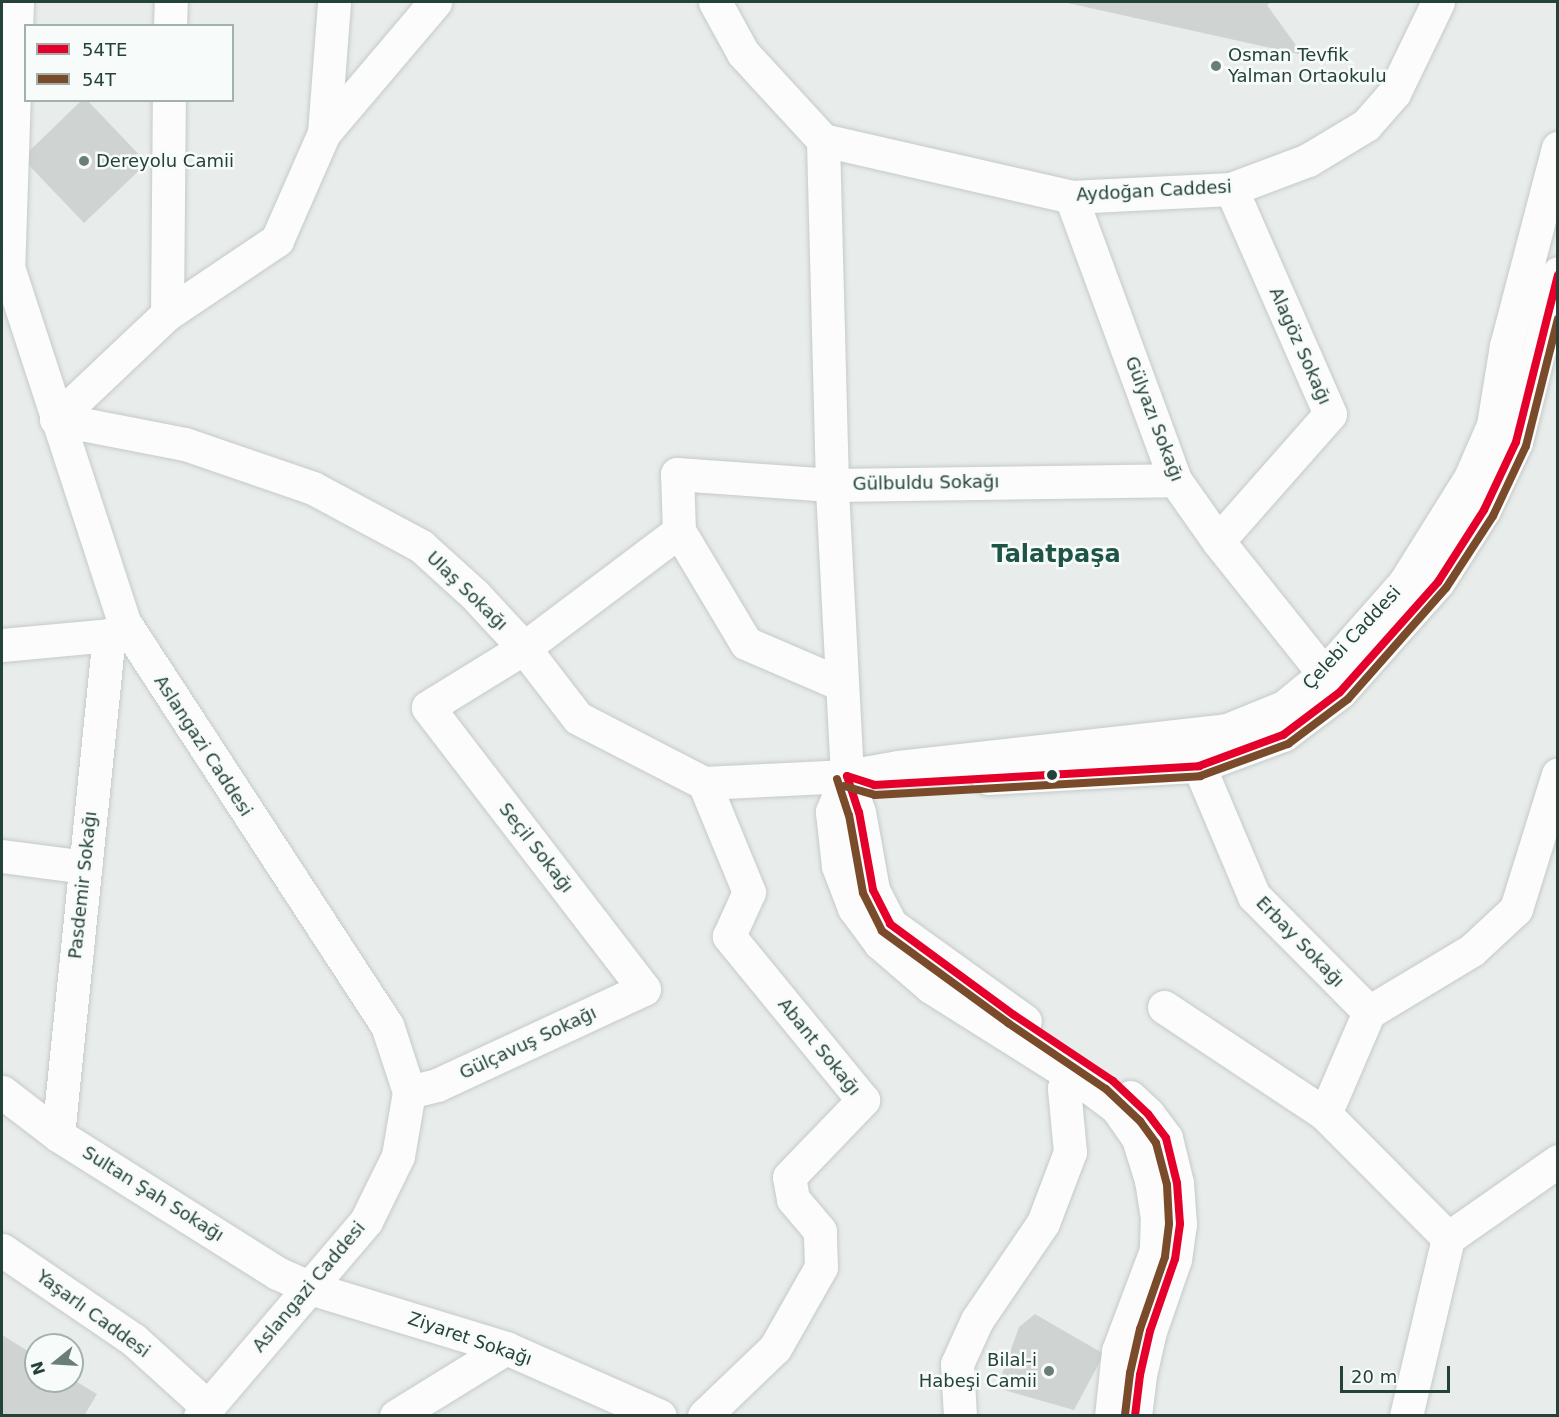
<!DOCTYPE html>
<html>
<head>
<meta charset="utf-8">
<style>
	body { margin:0 }
	#map { position:relative; width:1559px; height:1417px; overflow:hidden; background:#e8edeb; font-family:"DejaVu Sans",sans-serif }
	div>[style] { position:absolute }
	.building>* { inset:0; background:#cfd4d2 }
	.roads { filter:drop-shadow(0 0 2px #c5cac8) drop-shadow(0 0 2px #c5cac8) }
	.minor>* { height:33px; margin:-16.5px; padding:0 16.5px; transform-origin:16.5px; border-radius:16.5px; background:#fcfcfc }
	.tertiary>* { height:33px; margin:-16.5px; padding:0 16.5px; transform-origin:16.5px; border-radius:16.5px; background:#fcfcfc }
	.secondary>* { height:33px; margin:-16.5px; padding:0 16.5px; transform-origin:16.5px; border-radius:16.5px; background:#fcfcfc }
	.bus-1>* { height:8px; margin:-4px; padding:0 4px; transform-origin:4px; border-radius:4px; background:#e4002b }
	.bus-2>* { height:8px; margin:-4px; padding:0 4px; transform-origin:4px; border-radius:4px; background:#7a4b2a }
	.dots>* { width:16px; height:16px; translate:-50% -50%; box-sizing:border-box; border:3px solid #f7fbf9; border-radius:50% }
	span { translate:-50% -50%; white-space:nowrap; text-align:center; line-height:1.15; -webkit-text-stroke:5px #f7fbf9; paint-order:stroke }
	.poi-label { font-size:18px; color:#24423a }
	.left { translate:0 -50%; text-align:left }
	.right { translate:-100% -50%; text-align:right }
	.street-label { font-size:18px; color:#24423a }
	.district-label { font-size:24px; color:#1f5548; font-weight:700 }
	.frame { position:absolute; inset:0; border:3px solid #24423a; pointer-events:none }
	.legend { position:absolute; left:24px; top:24px; width:210px; height:78px; box-sizing:border-box; background:#f7fbf9; border:2px solid #a3b1ad; margin:0; padding:8px 10px; list-style:none; font-size:18px; color:#24423a }
	.legend li { display:flex; align-items:center; gap:12px; height:30px }
	.legend b { width:30px; border:2px solid #a3b1ad }
	.north { position:absolute; left:24px; top:1333px; width:60px; height:60px; box-sizing:border-box; background:#f7fbf9; border:2px solid #a3b1ad; border-radius:50%; rotate:252deg; font-size:16px; font-weight:700; line-height:24px; text-align:center; color:#24423a }
	.north::after { content:''; display:block; margin:auto; width:21px; height:27px; background:#697e78; clip-path:polygon(50% 0,100% 100%,50% 72%,0 100%) }
	.scale { position:absolute; left:1340px; top:1366px; width:110px; height:27px; box-sizing:border-box; border:3px solid #24423a; border-top:0; padding-left:8px; font-size:18px; line-height:21px; white-space:nowrap; color:#24423a; -webkit-text-stroke:4px #f7fbf9; paint-order:stroke }
</style>
</head>
<body>
<div id="map">
	<div class="building">
		<i style="clip-path:polygon(1063px 2px,1271px 2px,1267px 5px,1303px 55px)"></i>
		<i style="clip-path:polygon(82px 100px,87px 100px,147px 163px,84px 223px,22px 158px)"></i>
		<i style="clip-path:polygon(1035px 1314px,1104px 1354px,1074px 1410px,997px 1388px,1019px 1327px)"></i>
		<i style="clip-path:polygon(2px 1335px,36px 1356px,36px 1381px,72px 1381px,72px 1379px,97px 1394px,84px 1416px,2px 1416px)"></i>
	</div>
	<div class="roads">
		<div class="minor">
			<i style="left:170px;top:26px;width:24px;rotate:-88deg"></i>
			<i style="left:324px;top:133px;width:172px;rotate:-49.7deg"></i>
			<i style="left:1071px;top:197px;width:302px;rotate:69.8deg"></i>
			<i style="left:1175px;top:480px;width:75px;rotate:54.8deg"></i>
			<i style="left:1218px;top:541px;width:170px;rotate:51.4deg"></i>
			<i style="left:167px;top:314px;width:214px;rotate:-89.5deg"></i>
			<i style="left:56px;top:419px;width:131px;rotate:11deg"></i>
			<i style="left:185px;top:444px;width:135px;rotate:19deg"></i>
			<i style="left:313px;top:488px;width:123px;rotate:28.2deg"></i>
			<i style="left:421px;top:546px;width:73px;rotate:42.2deg"></i>
			<i style="left:475px;top:595px;width:72px;rotate:47.2deg"></i>
			<i style="left:524px;top:648px;width:88px;rotate:52.4deg"></i>
			<i style="left:578px;top:718px;width:142px;rotate:27.3deg"></i>
			<i style="left:704px;top:783px;width:143px;rotate:-2.8deg"></i>
			<i style="left:847px;top:776px;width:291px;rotate:-93deg"></i>
			<i style="left:832px;top:485px;width:345px;rotate:-91.5deg"></i>
			<i style="left:56px;top:419px;width:153px;rotate:-43.4deg"></i>
			<i style="left:167px;top:314px;width:133px;rotate:-33.9deg"></i>
			<i style="left:277px;top:240px;width:117px;rotate:-66.3deg"></i>
			<i style="left:324px;top:133px;width:131px;rotate:-85.6deg"></i>
			<i style="left:1218px;top:541px;width:169px;rotate:-48.6deg"></i>
			<i style="left:1330px;top:414px;width:246px;rotate:-113.7deg"></i>
			<i style="left:2px;top:645px;width:107px;rotate:-5.3deg"></i>
			<i style="left:841px;top:684px;width:103px;rotate:-156.7deg"></i>
			<i style="left:746px;top:643px;width:131px;rotate:-120.9deg"></i>
			<i style="left:679px;top:531px;width:57px;rotate:-92deg"></i>
			<i style="left:677px;top:474px;width:155px;rotate:4.1deg"></i>
			<i style="left:832px;top:485px;width:343px;rotate:-0.8deg"></i>
			<i style="left:1199px;top:766px;width:141px;rotate:67.1deg"></i>
			<i style="left:1254px;top:896px;width:163px;rotate:45.2deg"></i>
			<i style="left:2px;top:856px;width:84px;rotate:7.5deg"></i>
			<i style="left:1164px;top:1007px;width:193px;rotate:33.6deg"></i>
			<i style="left:1325px;top:1114px;width:175px;rotate:45.2deg"></i>
			<i style="left:2px;top:1092px;width:71px;rotate:37.5deg"></i>
			<i style="left:58px;top:1135px;width:259px;rotate:32.2deg"></i>
			<i style="left:277px;top:1273px;width:36px;rotate:24deg"></i>
			<i style="left:310px;top:1288px;width:205px;rotate:17deg"></i>
			<i style="left:506px;top:1348px;width:168px;rotate:23.8deg"></i>
			<i style="left:409px;top:1092px;width:29px;rotate:-14deg"></i>
			<i style="left:437px;top:1085px;width:228px;rotate:-24.9deg"></i>
			<i style="left:644px;top:989px;width:355px;rotate:-127.5deg"></i>
			<i style="left:428px;top:707px;width:113px;rotate:-31.6deg"></i>
			<i style="left:524px;top:648px;width:194px;rotate:-37deg"></i>
			<i style="left:1325px;top:1114px;width:111px;rotate:-66.7deg"></i>
			<i style="left:1369px;top:1012px;width:120px;rotate:-31deg"></i>
			<i style="left:1472px;top:950px;width:60px;rotate:-43deg"></i>
			<i style="left:1516px;top:909px;width:141px;rotate:-72.7deg"></i>
			<i style="left:58px;top:1135px;width:503px;rotate:-84.18deg"></i>
			<i style="left:396px;top:1416px;width:129px;rotate:-31.7deg"></i>
			<i style="left:704px;top:1416px;width:98px;rotate:-43.8deg"></i>
			<i style="left:775px;top:1348px;width:93px;rotate:-60.4deg"></i>
			<i style="left:821px;top:1267px;width:36px;rotate:-92deg"></i>
			<i style="left:820px;top:1231px;width:42px;rotate:-130.2deg"></i>
			<i style="left:793px;top:1199px;width:22px;rotate:-100deg"></i>
			<i style="left:789px;top:1177px;width:107px;rotate:-46.1deg"></i>
			<i style="left:863px;top:1100px;width:212px;rotate:-129.3deg"></i>
			<i style="left:729px;top:936px;width:48px;rotate:-65.6deg"></i>
			<i style="left:749px;top:892px;width:118px;rotate:-112.4deg"></i>
			<i style="left:960px;top:1416px;width:52px;rotate:-93.3deg"></i>
			<i style="left:957px;top:1364px;width:48px;rotate:-65.6deg"></i>
			<i style="left:977px;top:1320px;width:117px;rotate:-55.8deg"></i>
			<i style="left:1043px;top:1223px;width:76px;rotate:-69.2deg"></i>
			<i style="left:1070px;top:1152px;width:64px;rotate:-95.4deg"></i>
			<i style="left:1064px;top:1088px;width:15px;rotate:-62deg"></i>
			<i style="left:1406px;top:1416px;width:183px;rotate:-76.7deg"></i>
			<i style="left:1448px;top:1238px;width:134px;rotate:-35deg"></i>
		</div>
		<div class="tertiary">
			<i style="left:715px;top:2px;width:58px;rotate:61.2deg"></i>
			<i style="left:743px;top:53px;width:118px;rotate:47.4deg"></i>
			<i style="left:823px;top:140px;width:254px;rotate:12.9deg"></i>
			<i style="left:1071px;top:197px;width:160px;rotate:-2.9deg"></i>
			<i style="left:1231px;top:189px;width:82px;rotate:-20.6deg"></i>
			<i style="left:1308px;top:160px;width:68px;rotate:-31.1deg"></i>
			<i style="left:1366px;top:125px;width:43px;rotate:-48.8deg"></i>
			<i style="left:1394px;top:93px;width:101px;rotate:-64.2deg"></i>
			<i style="left:847px;top:776px;width:52px;rotate:-10deg"></i>
			<i style="left:898px;top:767px;width:331px;rotate:-6.4deg"></i>
			<i style="left:1227px;top:730px;width:61px;rotate:-22deg"></i>
			<i style="left:1284px;top:707px;width:52px;rotate:-39.5deg"></i>
			<i style="left:1324px;top:674px;width:123px;rotate:-48.6deg"></i>
			<i style="left:1405px;top:582px;width:123px;rotate:-58deg"></i>
			<i style="left:1470px;top:478px;width:58px;rotate:-66.5deg"></i>
			<i style="left:1493px;top:425px;width:80px;rotate:-80.7deg"></i>
			<i style="left:1506px;top:346px;width:205px;rotate:-75.3deg"></i>
			<i style="left:847px;top:776px;width:39px;rotate:113deg"></i>
			<i style="left:832px;top:812px;width:54px;rotate:83.7deg"></i>
			<i style="left:838px;top:866px;width:45px;rotate:69.1deg"></i>
			<i style="left:854px;top:908px;width:44px;rotate:53.4deg"></i>
			<i style="left:880px;top:943px;width:67px;rotate:40.8deg"></i>
			<i style="left:931px;top:987px;width:186px;rotate:32.2deg"></i>
			<i style="left:1088px;top:1086px;width:36px;rotate:37deg"></i>
			<i style="left:1117px;top:1108px;width:37px;rotate:55deg"></i>
			<i style="left:1138px;top:1138px;width:44px;rotate:72.8deg"></i>
			<i style="left:1151px;top:1180px;width:36px;rotate:81deg"></i>
			<i style="left:1157px;top:1216px;width:34px;rotate:92deg"></i>
			<i style="left:1156px;top:1250px;width:108px;rotate:110.6deg"></i>
			<i style="left:1118px;top:1351px;width:65px;rotate:96.1deg"></i>
			<i style="left:847px;top:776px;width:38px;rotate:72deg"></i>
			<i style="left:859px;top:812px;width:79px;rotate:79.8deg"></i>
			<i style="left:873px;top:890px;width:38px;rotate:63deg"></i>
			<i style="left:890px;top:924px;width:166px;rotate:35.7deg"></i>
			<i style="left:988px;top:778px;width:211px;rotate:-3.3deg"></i>
			<i style="left:1199px;top:766px;width:90px;rotate:-20.3deg"></i>
			<i style="left:1283px;top:735px;width:71px;rotate:-37deg"></i>
			<i style="left:1340px;top:692px;width:147px;rotate:-48.3deg"></i>
			<i style="left:1438px;top:582px;width:85px;rotate:-57.4deg"></i>
			<i style="left:1484px;top:510px;width:75px;rotate:-64.8deg"></i>
			<i style="left:1516px;top:442px;width:174px;rotate:-76deg"></i>
			<i style="left:1130px;top:1097px;width:25px;rotate:43deg"></i>
			<i style="left:1148px;top:1114px;width:30px;rotate:53deg"></i>
			<i style="left:1166px;top:1138px;width:46px;rotate:76.3deg"></i>
			<i style="left:1177px;top:1183px;width:41px;rotate:85.8deg"></i>
			<i style="left:1180px;top:1224px;width:35px;rotate:98deg"></i>
			<i style="left:1175px;top:1259px;width:76px;rotate:109.1deg"></i>
			<i style="left:1150px;top:1331px;width:45px;rotate:102.8deg"></i>
			<i style="left:1140px;top:1375px;width:41px;rotate:97deg"></i>
			<i style="left:2px;top:1250px;width:160px;rotate:34.3deg"></i>
			<i style="left:134px;top:1340px;width:100px;rotate:42.2deg"></i>
		</div>
		<div class="secondary">
			<i style="left:17px;top:2px;width:265px;rotate:91.9deg"></i>
			<i style="left:8px;top:267px;width:373px;rotate:71.9deg"></i>
			<i style="left:124px;top:622px;width:481px;rotate:56.9deg"></i>
			<i style="left:387px;top:1025px;width:71px;rotate:71.8deg"></i>
			<i style="left:409px;top:1092px;width:65px;rotate:99.8deg"></i>
			<i style="left:398px;top:1156px;width:72px;rotate:116.2deg"></i>
			<i style="left:366px;top:1221px;width:256px;rotate:130.4deg"></i>
		</div>
	</div>
	<div class="bus-1">
		<i style="left:847px;top:776px;width:28px;rotate:18deg"></i>
		<i style="left:874px;top:785px;width:326px;rotate:-3.3deg"></i>
		<i style="left:1199px;top:766px;width:90px;rotate:-20.3deg"></i>
		<i style="left:1283px;top:735px;width:71px;rotate:-37deg"></i>
		<i style="left:1340px;top:692px;width:147px;rotate:-48.3deg"></i>
		<i style="left:1438px;top:582px;width:85px;rotate:-57.4deg"></i>
		<i style="left:1484px;top:510px;width:75px;rotate:-64.8deg"></i>
		<i style="left:1516px;top:442px;width:172px;rotate:-75.9deg"></i>
		<i style="left:847px;top:776px;width:38px;rotate:72deg"></i>
		<i style="left:859px;top:812px;width:79px;rotate:79.8deg"></i>
		<i style="left:873px;top:890px;width:38px;rotate:63deg"></i>
		<i style="left:890px;top:924px;width:154px;rotate:36.3deg"></i>
		<i style="left:1014px;top:1015px;width:119px;rotate:33.7deg"></i>
		<i style="left:1113px;top:1081px;width:48px;rotate:43.3deg"></i>
		<i style="left:1148px;top:1114px;width:30px;rotate:53deg"></i>
		<i style="left:1166px;top:1138px;width:46px;rotate:76.3deg"></i>
		<i style="left:1177px;top:1183px;width:41px;rotate:85.8deg"></i>
		<i style="left:1180px;top:1224px;width:35px;rotate:98deg"></i>
		<i style="left:1175px;top:1259px;width:76px;rotate:109.1deg"></i>
		<i style="left:1150px;top:1331px;width:45px;rotate:102.8deg"></i>
		<i style="left:1140px;top:1375px;width:41px;rotate:97deg"></i>
	</div>
	<div class="bus-2">
		<i style="left:837px;top:779px;width:38px;rotate:72deg"></i>
		<i style="left:849px;top:815px;width:79px;rotate:79.8deg"></i>
		<i style="left:863px;top:893px;width:42px;rotate:63.4deg"></i>
		<i style="left:882px;top:931px;width:156px;rotate:36.1deg"></i>
		<i style="left:1008px;top:1023px;width:118px;rotate:34deg"></i>
		<i style="left:1106px;top:1089px;width:47px;rotate:43.3deg"></i>
		<i style="left:1140px;top:1121px;width:27px;rotate:54deg"></i>
		<i style="left:1156px;top:1143px;width:43px;rotate:75.3deg"></i>
		<i style="left:1167px;top:1185px;width:39px;rotate:87deg"></i>
		<i style="left:1169px;top:1224px;width:33px;rotate:97deg"></i>
		<i style="left:1165px;top:1257px;width:76px;rotate:109.1deg"></i>
		<i style="left:1140px;top:1329px;width:45px;rotate:102.8deg"></i>
		<i style="left:1130px;top:1373px;width:42px;rotate:96.8deg"></i>
		<i style="left:844px;top:786px;width:32px;rotate:16deg"></i>
		<i style="left:875px;top:795px;width:326px;rotate:-3.3deg"></i>
		<i style="left:1200px;top:776px;width:94px;rotate:-20deg"></i>
		<i style="left:1288px;top:744px;width:75px;rotate:-36.9deg"></i>
		<i style="left:1348px;top:699px;width:148px;rotate:-48.6deg"></i>
		<i style="left:1446px;top:588px;width:86px;rotate:-56.9deg"></i>
		<i style="left:1493px;top:516px;width:77px;rotate:-64.8deg"></i>
		<i style="left:1526px;top:446px;width:131px;rotate:-75.9deg"></i>
	</div>
	<div class="dots">
		<i style="left:1216px;top:66px;background:#697e78"></i>
		<i style="left:84px;top:161px;background:#697e78"></i>
		<i style="left:1052px;top:775px;background:#24423a"></i>
		<i style="left:1049px;top:1371px;background:#697e78"></i>
	</div>
	<div class="poi-label">
		<span class="left" style="left:1228px;top:66px">Osman Tevfik<br>Yalman Ortaokulu</span>
		<span class="left" style="left:96px;top:161px">Dereyolu Camii</span>
		<span class="right" style="left:1037px;top:1371px">Bilal-i<br>Habeşi Camii</span>
	</div>
	<div class="street-label">
		<span style="left:1154px;top:191px;rotate:-3deg">Aydoğan Caddesi</span>
		<span style="left:1300px;top:346px;rotate:66deg">Alagöz Sokağı</span>
		<span style="left:1154px;top:419px;rotate:69deg">Gülyazı Sokağı</span>
		<span style="left:926px;top:483px;rotate:-1deg">Gülbuldu Sokağı</span>
		<span style="left:467px;top:591px;rotate:44deg">Ulaş Sokağı</span>
		<span style="left:1352px;top:638px;rotate:-47deg">Çelebi Caddesi</span>
		<span style="left:203px;top:746px;rotate:57deg">Aslangazi Caddesi</span>
		<span style="left:536px;top:848px;rotate:52deg">Seçil Sokağı</span>
		<span style="left:83px;top:885px;rotate:-84deg">Pasdemir Sokağı</span>
		<span style="left:1300px;top:942px;rotate:46deg">Erbay Sokağı</span>
		<span style="left:528px;top:1043px;rotate:-25deg">Gülçavuş Sokağı</span>
		<span style="left:819px;top:1047px;rotate:51deg">Abant Sokağı</span>
		<span style="left:153px;top:1194px;rotate:32deg">Sultan Şah Sokağı</span>
		<span style="left:309px;top:1287px;rotate:-50deg">Aslangazi Caddesi</span>
		<span style="left:93px;top:1314px;rotate:36deg">Yaşarlı Caddesi</span>
		<span style="left:470px;top:1339px;rotate:19deg">Ziyaret Sokağı</span>
	</div>
	<div class="district-label">
		<span style="left:1056px;top:555px">Talatpaşa</span>
	</div>
	<div class="frame"></div>
	<ul class="legend">
	<li><b style="height:8px;background:#e4002b"></b>54TE</li>
	<li><b style="height:8px;background:#7a4b2a"></b>54T</li>
	</ul>
	<div class="north">N</div>
	<div class="scale">20 m</div>
</div>
</body>
</html>
